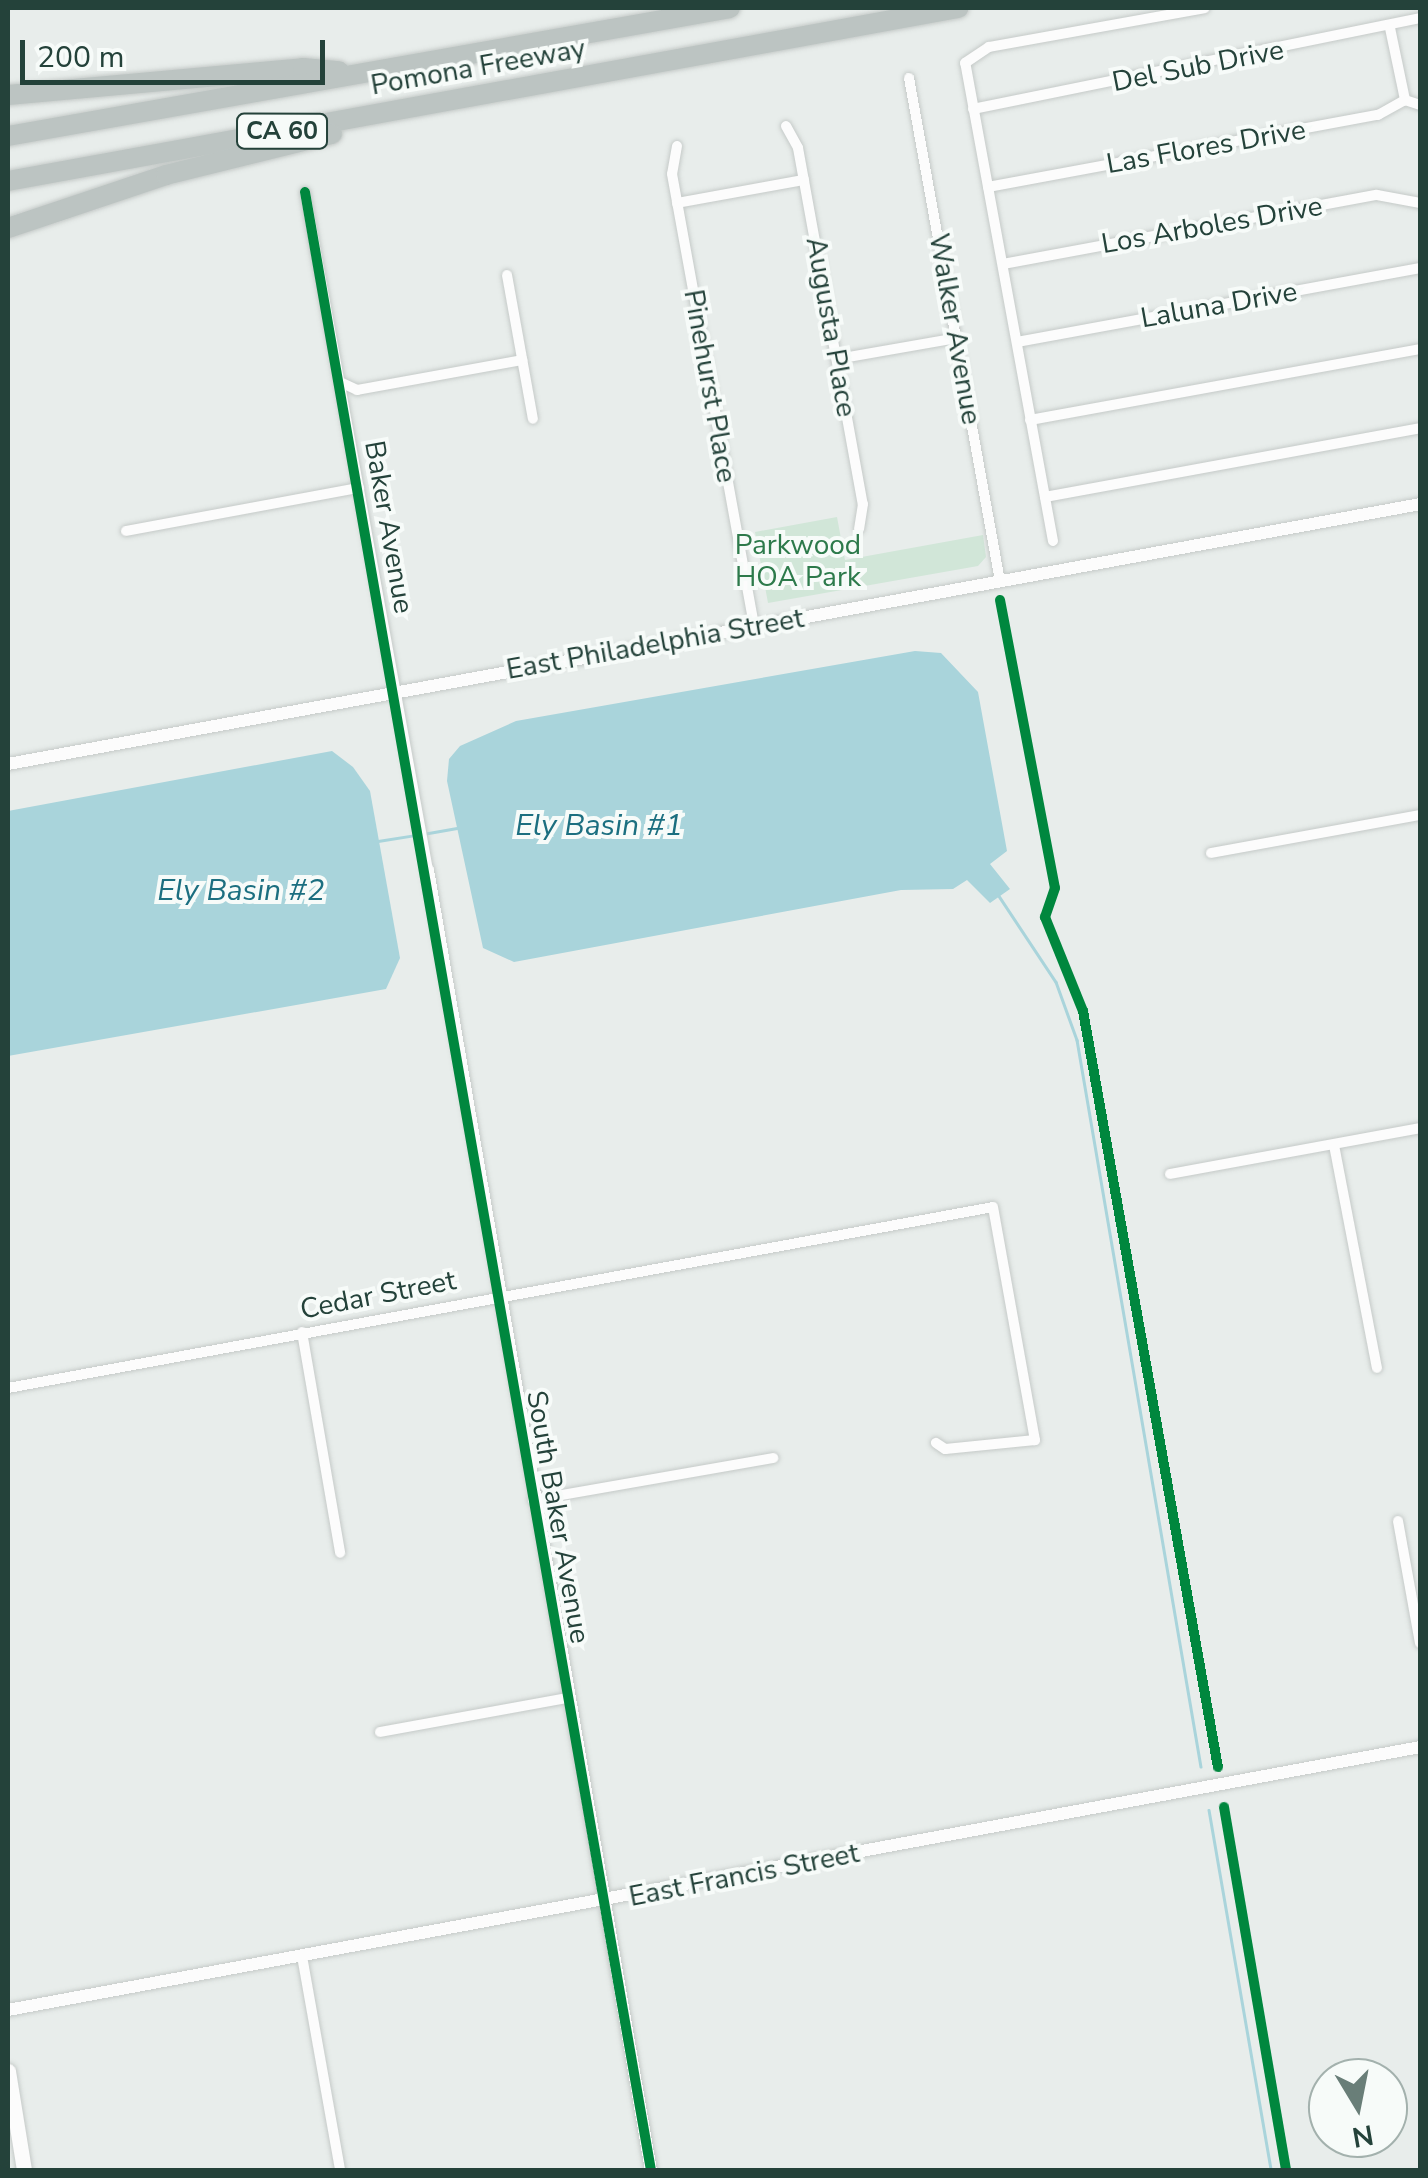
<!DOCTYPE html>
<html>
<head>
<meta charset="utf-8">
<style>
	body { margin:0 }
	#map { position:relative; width:1428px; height:2178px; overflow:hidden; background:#e8edeb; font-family:"Nunito Sans",sans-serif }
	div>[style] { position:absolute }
	.green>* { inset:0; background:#d1e6d8 }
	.water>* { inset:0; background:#a9d4db }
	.stream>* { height:2.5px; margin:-1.25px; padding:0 1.25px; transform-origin:1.25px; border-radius:1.25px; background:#a9d4db }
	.roads { filter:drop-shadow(0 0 2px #c5cac8) drop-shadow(0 0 2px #c5cac8) }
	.minor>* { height:10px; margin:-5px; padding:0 5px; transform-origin:5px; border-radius:5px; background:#fcfcfc }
	.tertiary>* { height:12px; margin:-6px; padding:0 6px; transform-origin:6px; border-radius:6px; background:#fcfcfc }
	.secondary>* { height:15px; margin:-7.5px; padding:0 7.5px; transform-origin:7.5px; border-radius:7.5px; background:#fcfcfc }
	.motorway>* { height:20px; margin:-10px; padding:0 10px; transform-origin:10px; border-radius:10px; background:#bcc4c2 }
	.cycleway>* { height:10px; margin:-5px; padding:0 5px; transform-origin:5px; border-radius:5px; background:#00873e }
	span { translate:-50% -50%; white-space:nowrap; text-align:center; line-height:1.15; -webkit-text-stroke:8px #f7fbf9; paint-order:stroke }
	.shield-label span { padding:2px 8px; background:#f7fbf9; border:2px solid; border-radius:8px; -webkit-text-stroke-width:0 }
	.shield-label { font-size:25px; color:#24423a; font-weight:700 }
	.street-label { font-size:28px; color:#24423a }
	.park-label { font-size:28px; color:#2d7a4b }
	.water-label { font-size:30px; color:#1c6f80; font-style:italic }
	.frame { position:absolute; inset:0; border:10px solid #24423a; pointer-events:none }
	.north { position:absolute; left:1308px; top:2058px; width:100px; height:100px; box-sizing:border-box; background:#f7fbf9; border:2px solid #a3b1ad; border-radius:50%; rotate:170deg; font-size:28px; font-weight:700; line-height:40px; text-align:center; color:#24423a }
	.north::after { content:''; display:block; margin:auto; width:35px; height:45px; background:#697e78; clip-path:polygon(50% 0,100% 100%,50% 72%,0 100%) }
	.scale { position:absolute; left:20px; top:40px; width:305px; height:45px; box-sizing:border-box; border:5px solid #24423a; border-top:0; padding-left:12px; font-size:30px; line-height:35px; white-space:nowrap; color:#24423a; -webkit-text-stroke:8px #f7fbf9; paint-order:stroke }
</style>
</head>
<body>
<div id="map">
	<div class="green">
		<i style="clip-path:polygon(837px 517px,845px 560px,983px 535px,986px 557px,978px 566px,768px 603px,755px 532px)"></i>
	</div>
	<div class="water">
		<i style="clip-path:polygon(915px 651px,941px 653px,978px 692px,1007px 851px,990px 864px,1010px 889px,990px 903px,967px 880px,953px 889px,901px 890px,514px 962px,483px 948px,447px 781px,449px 759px,460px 746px,516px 721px)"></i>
		<i style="clip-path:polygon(332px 751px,353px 767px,370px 791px,400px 958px,386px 989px,8px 1056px,8px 811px)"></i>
	</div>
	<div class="stream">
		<i style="left:423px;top:834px;width:34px;rotate:-10deg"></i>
		<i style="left:378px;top:841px;width:37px;rotate:-9deg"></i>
		<i style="left:999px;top:896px;width:103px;rotate:56.5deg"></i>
		<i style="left:1056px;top:982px;width:62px;rotate:70.1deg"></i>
		<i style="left:1077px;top:1040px;width:737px;rotate:80.32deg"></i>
		<i style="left:1209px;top:1810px;width:365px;rotate:80.2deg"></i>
	</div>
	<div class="roads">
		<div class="minor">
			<i style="left:1390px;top:28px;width:74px;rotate:78.2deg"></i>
			<i style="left:909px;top:78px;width:511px;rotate:79.75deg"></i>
			<i style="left:973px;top:109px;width:456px;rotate:-11.5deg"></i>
			<i style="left:786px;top:126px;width:25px;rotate:61deg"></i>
			<i style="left:798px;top:148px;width:362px;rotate:79.7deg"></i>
			<i style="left:863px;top:504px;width:25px;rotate:99deg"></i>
			<i style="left:677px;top:146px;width:28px;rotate:100deg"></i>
			<i style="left:672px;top:174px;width:459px;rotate:79.7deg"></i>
			<i style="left:988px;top:187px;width:397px;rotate:-10.5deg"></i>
			<i style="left:1378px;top:115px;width:31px;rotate:-29deg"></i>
			<i style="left:1405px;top:100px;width:16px;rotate:18deg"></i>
			<i style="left:305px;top:192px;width:689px;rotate:79.72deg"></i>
			<i style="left:677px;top:203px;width:129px;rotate:-10.3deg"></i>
			<i style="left:1003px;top:264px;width:380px;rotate:-10.5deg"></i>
			<i style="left:1377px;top:195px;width:44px;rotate:10.5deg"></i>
			<i style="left:507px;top:275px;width:146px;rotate:79.8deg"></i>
			<i style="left:1017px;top:342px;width:410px;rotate:-10.4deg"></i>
			<i style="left:837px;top:359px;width:122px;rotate:-9.9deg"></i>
			<i style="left:340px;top:382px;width:19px;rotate:25deg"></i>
			<i style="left:357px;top:390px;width:168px;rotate:-10.3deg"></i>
			<i style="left:1030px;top:420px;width:396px;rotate:-10.3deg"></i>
			<i style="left:1045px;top:497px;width:381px;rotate:-10.4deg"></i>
			<i style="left:126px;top:531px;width:237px;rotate:-10.5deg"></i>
			<i style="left:1053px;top:541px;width:486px;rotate:-100.4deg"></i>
			<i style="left:965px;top:63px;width:29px;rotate:-34deg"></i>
			<i style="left:989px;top:47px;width:219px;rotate:-10.2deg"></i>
			<i style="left:1211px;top:853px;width:212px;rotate:-10.3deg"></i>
			<i style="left:1334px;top:1145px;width:227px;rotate:79.1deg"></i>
			<i style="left:1170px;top:1174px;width:254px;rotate:-10.4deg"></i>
			<i style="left:302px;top:1332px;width:224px;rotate:80.2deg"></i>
			<i style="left:8px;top:1388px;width:1001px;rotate:-10.41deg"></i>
			<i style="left:993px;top:1207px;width:237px;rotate:79.8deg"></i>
			<i style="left:1035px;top:1440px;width:90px;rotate:174.3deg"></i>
			<i style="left:945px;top:1449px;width:11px;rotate:-146deg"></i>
			<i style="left:533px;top:1500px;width:244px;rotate:-9.9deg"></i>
			<i style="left:1398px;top:1521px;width:124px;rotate:79.8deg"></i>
			<i style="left:380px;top:1732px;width:190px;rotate:-10.3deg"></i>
			<i style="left:302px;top:1956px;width:217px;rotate:79.9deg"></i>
		</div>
		<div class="tertiary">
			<i style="left:8px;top:764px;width:1436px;rotate:-10.43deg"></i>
			<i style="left:428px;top:870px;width:1319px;rotate:80.27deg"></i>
			<i style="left:8px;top:2010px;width:1436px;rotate:-10.55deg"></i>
		</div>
		<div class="secondary">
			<i style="left:8px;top:2071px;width:100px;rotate:80.8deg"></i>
		</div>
		<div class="motorway">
			<i style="left:8px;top:95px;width:296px;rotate:-5.2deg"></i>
			<i style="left:303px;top:68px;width:36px;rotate:5deg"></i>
			<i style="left:8px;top:136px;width:733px;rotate:-10.05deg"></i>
			<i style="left:8px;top:181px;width:966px;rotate:-10.32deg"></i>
			<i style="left:8px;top:228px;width:167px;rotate:-18.5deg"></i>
			<i style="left:166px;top:175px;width:171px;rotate:-13.9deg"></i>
		</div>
	</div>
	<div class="cycleway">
		<i style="left:305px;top:192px;width:2008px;rotate:80.08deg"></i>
		<i style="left:1000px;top:600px;width:293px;rotate:79.2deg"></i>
		<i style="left:1055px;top:888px;width:31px;rotate:109deg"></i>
		<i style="left:1045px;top:917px;width:101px;rotate:68deg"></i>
		<i style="left:1083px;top:1011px;width:768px;rotate:79.88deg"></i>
		<i style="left:1224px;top:1807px;width:368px;rotate:80.3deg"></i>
	</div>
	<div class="shield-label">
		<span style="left:282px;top:131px">CA 60</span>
	</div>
	<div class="street-label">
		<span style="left:1198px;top:66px;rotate:-11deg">Del Sub Drive</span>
		<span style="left:478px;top:67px;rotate:-10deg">Pomona Freeway</span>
		<span style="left:1206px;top:147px;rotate:-10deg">Las Flores Drive</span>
		<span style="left:1212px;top:225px;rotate:-10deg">Los Arboles Drive</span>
		<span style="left:1219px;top:305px;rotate:-10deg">Laluna Drive</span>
		<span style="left:831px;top:327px;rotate:80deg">Augusta Place</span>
		<span style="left:955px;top:329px;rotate:80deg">Walker Avenue</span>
		<span style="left:710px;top:386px;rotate:80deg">Pinehurst Place</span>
		<span style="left:389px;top:527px;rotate:80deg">Baker Avenue</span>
		<span style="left:655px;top:644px;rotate:-10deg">East Philadelphia Street</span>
		<span style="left:378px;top:1295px;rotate:-11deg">Cedar Street</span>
		<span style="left:558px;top:1517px;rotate:80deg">South Baker Avenue</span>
		<span style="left:744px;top:1875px;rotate:-11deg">East Francis Street</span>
	</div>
	<div class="park-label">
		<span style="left:798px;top:561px">Parkwood<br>HOA Park</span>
	</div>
	<div class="water-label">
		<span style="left:599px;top:826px">Ely Basin #1</span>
		<span style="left:241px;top:891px">Ely Basin #2</span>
	</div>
	<div class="frame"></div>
	<div class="north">N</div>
	<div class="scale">200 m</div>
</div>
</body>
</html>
